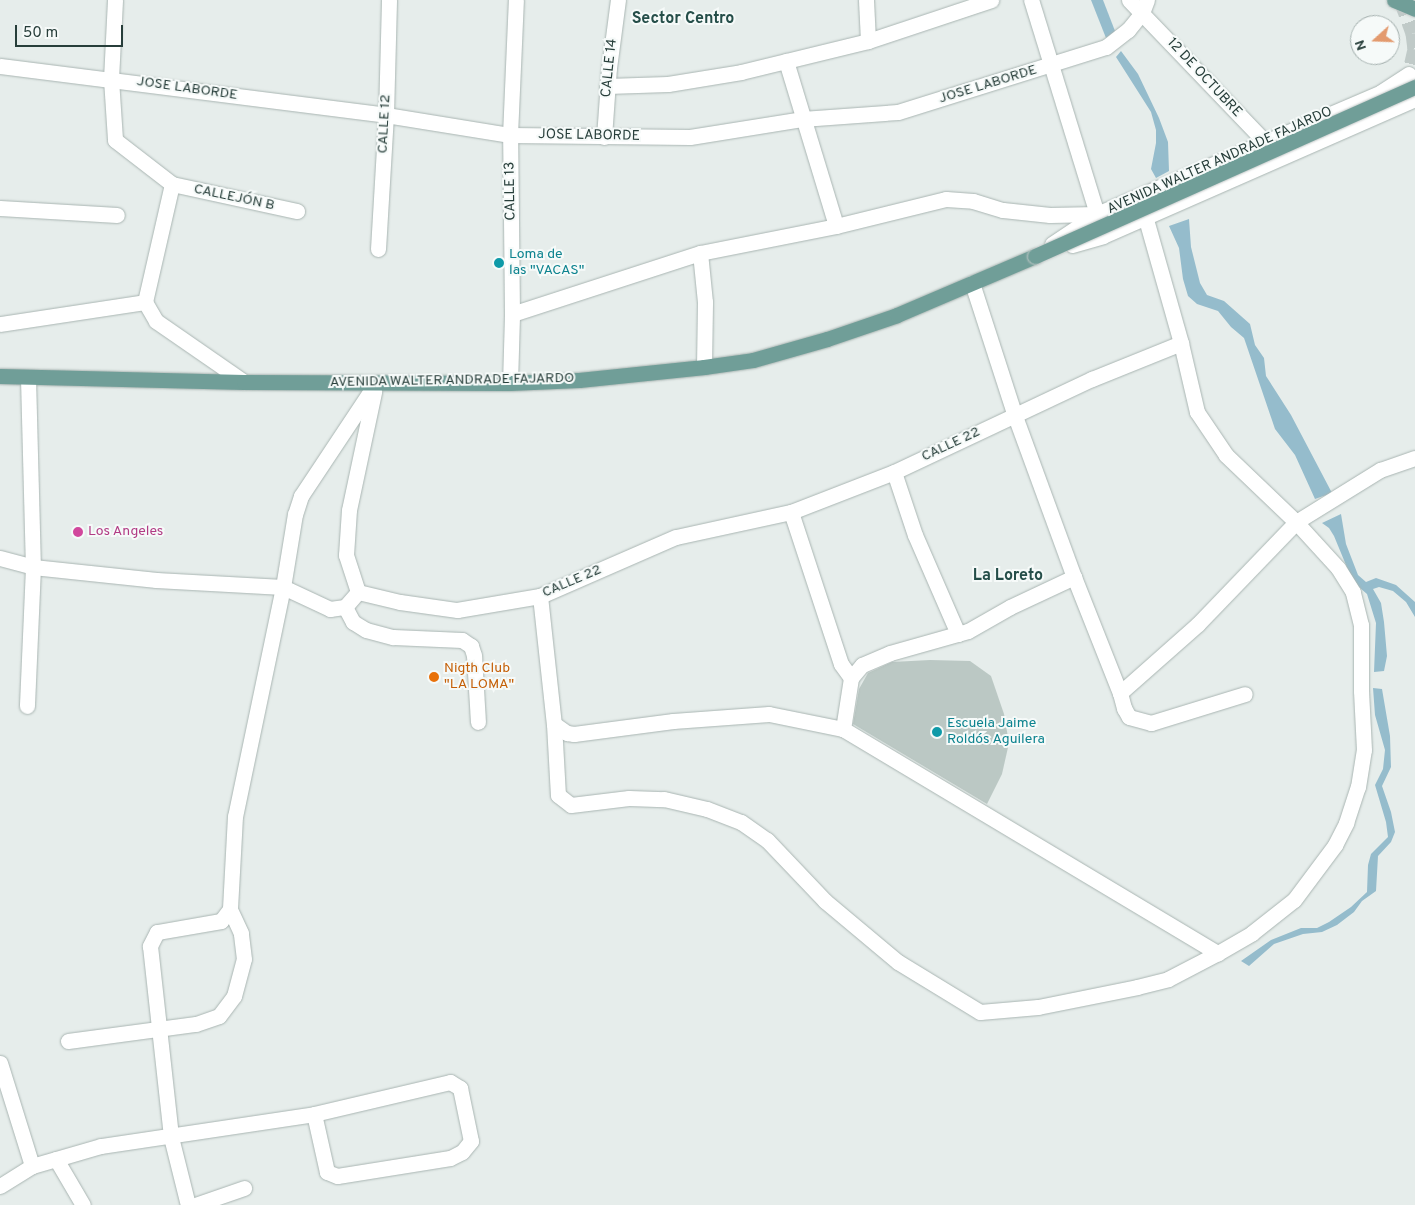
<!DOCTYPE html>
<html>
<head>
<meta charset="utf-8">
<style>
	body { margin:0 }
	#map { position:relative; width:1415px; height:1205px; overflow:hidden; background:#e6edeb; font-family:Overpass,sans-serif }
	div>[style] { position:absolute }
	.water>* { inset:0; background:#95bccc }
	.building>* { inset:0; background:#bbc8c4 }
	.minor-tunnel>* { height:15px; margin-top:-7.5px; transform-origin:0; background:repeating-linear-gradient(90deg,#c0cac8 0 15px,transparent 0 23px) }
	.roads { filter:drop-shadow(0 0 1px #a9b5b2) drop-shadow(0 0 1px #a9b5b2) }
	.minor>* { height:15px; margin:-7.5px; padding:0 7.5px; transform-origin:7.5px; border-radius:7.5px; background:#fff }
	.major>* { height:15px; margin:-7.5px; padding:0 7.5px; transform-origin:7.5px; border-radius:7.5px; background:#709e98 }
	.bridges { filter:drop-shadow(0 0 1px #c3c9c8) drop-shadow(0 0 1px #c3c9c8) }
	.major-bridge>* { height:15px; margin:-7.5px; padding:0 7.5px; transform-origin:7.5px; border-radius:7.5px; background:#709e98 }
	.dots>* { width:14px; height:14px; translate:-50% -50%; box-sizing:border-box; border:2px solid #f6faf9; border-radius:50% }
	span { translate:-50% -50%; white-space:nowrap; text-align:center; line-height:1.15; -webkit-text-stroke:4px #f6faf9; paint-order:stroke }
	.street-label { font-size:14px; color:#273e3a }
	.culture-label { font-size:14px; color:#0d838f }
	.left { translate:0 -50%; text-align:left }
	.hotel-label { font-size:14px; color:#b23c85 }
	.food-label { font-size:14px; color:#c56008 }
	.quarter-label { font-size:16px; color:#254e49; font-weight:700 }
	.north { position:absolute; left:1350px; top:15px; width:50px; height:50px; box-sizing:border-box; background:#f6faf9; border:1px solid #a3afad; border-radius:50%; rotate:250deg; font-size:14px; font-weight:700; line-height:20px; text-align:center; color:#273e3a }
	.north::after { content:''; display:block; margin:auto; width:18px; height:22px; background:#e39a6e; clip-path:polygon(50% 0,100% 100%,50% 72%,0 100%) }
	.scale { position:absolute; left:15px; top:25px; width:108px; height:22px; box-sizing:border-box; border:2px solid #273e3a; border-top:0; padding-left:6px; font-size:15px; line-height:18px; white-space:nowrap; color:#273e3a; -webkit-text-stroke:4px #f6faf9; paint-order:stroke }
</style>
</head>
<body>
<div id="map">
	<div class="water">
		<i style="clip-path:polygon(1091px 0,1103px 0,1115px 31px,1106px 38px)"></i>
		<i style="clip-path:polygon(1121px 51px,1138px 74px,1159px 118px,1168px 142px,1169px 171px,1156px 178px,1151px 169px,1156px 143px,1156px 130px,1151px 112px,1116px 57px)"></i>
		<i style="clip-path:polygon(1189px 219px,1191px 247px,1200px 283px,1207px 295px,1224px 301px,1250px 324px,1255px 345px,1264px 358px,1266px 376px,1291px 415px,1332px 493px,1315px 499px,1295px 455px,1275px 429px,1244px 338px,1231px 327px,1218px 311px,1197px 304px,1188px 296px,1183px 279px,1179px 248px,1169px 226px)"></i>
		<i style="clip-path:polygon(1341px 514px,1346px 544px,1358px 575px,1366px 582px,1376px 578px,1396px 585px,1415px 602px,1415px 617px,1406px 602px,1393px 591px,1379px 587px,1373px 589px,1381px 603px,1384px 622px,1387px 656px,1384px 671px,1374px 672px,1376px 623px,1367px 594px,1353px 582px,1334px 536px,1329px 528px,1322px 523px)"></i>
		<i style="clip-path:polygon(1373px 688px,1382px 689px,1390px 736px,1391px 767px,1382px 786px,1391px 812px,1395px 832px,1391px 842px,1378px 856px,1376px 891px,1362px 901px,1354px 912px,1337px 925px,1322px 932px,1303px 934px,1274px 944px,1249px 966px,1241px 961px,1271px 940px,1301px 928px,1317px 928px,1329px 922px,1351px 907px,1367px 892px,1368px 865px,1371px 854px,1388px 837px,1386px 822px,1375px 785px,1383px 769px,1385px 750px,1375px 715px)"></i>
	</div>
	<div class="building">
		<i style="clip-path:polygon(930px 660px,970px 661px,991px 676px,1004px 714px,1009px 743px,1002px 774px,987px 804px,853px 724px,859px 689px,868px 673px,892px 662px)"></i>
	</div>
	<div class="minor-tunnel">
		<i style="left:1401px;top:0;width:35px;rotate:70deg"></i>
		<i style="left:1413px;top:33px;width:16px;rotate:83deg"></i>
		<i style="left:1415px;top:49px;width:26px;rotate:103deg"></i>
	</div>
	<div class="roads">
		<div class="minor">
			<i style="left:115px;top:0;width:79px;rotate:92.9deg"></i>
			<i style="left:111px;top:79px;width:61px;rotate:86.2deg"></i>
			<i style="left:115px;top:140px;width:72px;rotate:37.7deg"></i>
			<i style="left:172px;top:184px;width:121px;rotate:102.9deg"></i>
			<i style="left:145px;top:302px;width:22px;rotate:60deg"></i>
			<i style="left:156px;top:321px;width:107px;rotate:34.7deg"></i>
			<i style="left:866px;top:0;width:41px;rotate:87.2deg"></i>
			<i style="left:1129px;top:0;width:195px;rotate:46.2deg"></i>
			<i style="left:1264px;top:141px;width:9px;rotate:63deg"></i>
			<i style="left:786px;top:61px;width:172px;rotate:73.1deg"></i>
			<i style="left:0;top:66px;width:389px;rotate:7.2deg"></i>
			<i style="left:386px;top:115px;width:126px;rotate:9.2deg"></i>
			<i style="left:510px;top:135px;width:180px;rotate:0.6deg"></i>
			<i style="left:690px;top:137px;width:113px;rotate:-9.1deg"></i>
			<i style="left:802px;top:119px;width:96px;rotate:-4.2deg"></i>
			<i style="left:898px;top:112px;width:218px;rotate:-17.4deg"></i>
			<i style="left:1106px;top:47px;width:28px;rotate:-38deg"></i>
			<i style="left:1128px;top:30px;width:22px;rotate:-51deg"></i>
			<i style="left:1142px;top:13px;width:14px;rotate:-69deg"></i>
			<i style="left:607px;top:86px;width:61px;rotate:-1.9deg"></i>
			<i style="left:668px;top:84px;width:74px;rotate:-9.3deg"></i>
			<i style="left:741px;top:72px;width:131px;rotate:-13.7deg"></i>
			<i style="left:868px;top:41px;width:130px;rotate:-18.4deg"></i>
			<i style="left:604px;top:137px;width:69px;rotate:-85.9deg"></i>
			<i style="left:609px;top:68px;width:69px;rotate:-82.5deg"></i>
			<i style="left:172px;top:184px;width:128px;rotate:12.2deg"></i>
			<i style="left:0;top:208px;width:117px;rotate:3.4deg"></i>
			<i style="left:1052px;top:244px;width:54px;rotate:-33.7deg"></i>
			<i style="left:1097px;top:214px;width:309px;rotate:-23.2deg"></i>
			<i style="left:1381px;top:92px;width:33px;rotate:-33deg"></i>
			<i style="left:1072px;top:245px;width:32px;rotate:-16deg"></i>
			<i style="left:1103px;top:236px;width:341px;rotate:-23.7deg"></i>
			<i style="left:378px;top:249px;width:134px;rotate:-86.6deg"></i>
			<i style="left:386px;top:115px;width:115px;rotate:-88.5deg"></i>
			<i style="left:972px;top:283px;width:140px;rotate:72.1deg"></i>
			<i style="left:1015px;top:416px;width:171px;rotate:69.9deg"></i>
			<i style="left:1074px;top:577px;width:125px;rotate:68.4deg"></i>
			<i style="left:1120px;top:693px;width:104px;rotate:-41.5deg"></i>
			<i style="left:1198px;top:624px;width:141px;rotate:-46.1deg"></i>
			<i style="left:1296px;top:522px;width:99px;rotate:-31.8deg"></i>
			<i style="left:1380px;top:470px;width:37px;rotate:-19deg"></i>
			<i style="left:512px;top:314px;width:198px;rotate:-18deg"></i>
			<i style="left:0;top:324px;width:147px;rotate:-8.6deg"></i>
			<i style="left:704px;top:367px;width:65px;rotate:-89.1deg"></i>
			<i style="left:705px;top:302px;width:49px;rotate:-95.8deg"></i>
			<i style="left:700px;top:253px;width:139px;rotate:-11.2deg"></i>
			<i style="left:836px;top:226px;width:113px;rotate:-13.8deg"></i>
			<i style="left:946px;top:199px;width:27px;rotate:4deg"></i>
			<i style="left:973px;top:201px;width:31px;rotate:17deg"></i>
			<i style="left:1003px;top:210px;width:47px;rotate:6.1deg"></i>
			<i style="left:1050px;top:215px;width:47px;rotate:-1.2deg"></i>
			<i style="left:1097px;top:214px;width:224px;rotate:-107.1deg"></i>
			<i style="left:28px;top:378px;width:189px;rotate:88.5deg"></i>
			<i style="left:33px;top:567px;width:124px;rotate:6deg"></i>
			<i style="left:156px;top:580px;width:127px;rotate:3.2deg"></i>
			<i style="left:283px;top:587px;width:234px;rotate:101.8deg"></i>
			<i style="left:235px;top:816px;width:93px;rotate:93.1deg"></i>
			<i style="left:230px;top:909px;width:15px;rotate:127deg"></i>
			<i style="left:221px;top:921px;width:65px;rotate:170.2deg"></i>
			<i style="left:157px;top:932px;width:16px;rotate:117deg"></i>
			<i style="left:150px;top:946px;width:192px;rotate:83.7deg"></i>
			<i style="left:171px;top:1137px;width:70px;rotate:76deg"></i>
			<i style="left:376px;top:383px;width:136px;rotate:123.6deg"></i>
			<i style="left:301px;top:496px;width:19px;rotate:108deg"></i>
			<i style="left:295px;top:514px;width:74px;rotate:99.3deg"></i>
			<i style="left:283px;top:587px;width:52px;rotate:25.1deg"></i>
			<i style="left:330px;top:609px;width:15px;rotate:-8deg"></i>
			<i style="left:345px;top:607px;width:20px;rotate:-49deg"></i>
			<i style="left:358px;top:592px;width:43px;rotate:13.4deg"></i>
			<i style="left:400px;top:602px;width:58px;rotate:8deg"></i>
			<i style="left:457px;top:610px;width:84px;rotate:-9.6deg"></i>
			<i style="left:540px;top:596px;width:148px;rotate:-23.5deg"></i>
			<i style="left:676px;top:537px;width:118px;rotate:-12.3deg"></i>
			<i style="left:791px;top:512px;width:110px;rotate:-21.2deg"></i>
			<i style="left:894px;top:472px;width:219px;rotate:-25.2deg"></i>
			<i style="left:1092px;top:379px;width:96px;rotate:-22deg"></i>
			<i style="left:510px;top:383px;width:69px;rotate:-88.3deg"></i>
			<i style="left:512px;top:314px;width:179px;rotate:-90.6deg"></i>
			<i style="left:510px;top:135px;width:135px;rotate:-87.5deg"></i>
			<i style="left:894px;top:472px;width:66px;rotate:71.6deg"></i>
			<i style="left:915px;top:535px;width:108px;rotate:66.5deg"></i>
			<i style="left:791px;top:512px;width:160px;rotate:71.8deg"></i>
			<i style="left:841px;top:664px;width:17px;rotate:54deg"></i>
			<i style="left:851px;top:678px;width:52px;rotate:98.9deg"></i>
			<i style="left:0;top:558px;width:34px;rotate:15deg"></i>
			<i style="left:33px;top:567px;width:139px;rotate:92.5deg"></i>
			<i style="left:358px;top:592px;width:39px;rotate:-108deg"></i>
			<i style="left:346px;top:555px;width:45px;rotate:-86.2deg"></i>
			<i style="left:349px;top:510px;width:121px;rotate:-78deg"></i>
			<i style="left:540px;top:596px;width:129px;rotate:83.8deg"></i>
			<i style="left:554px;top:724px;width:16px;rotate:35deg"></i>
			<i style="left:567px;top:733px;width:7px;rotate:8deg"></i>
			<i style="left:574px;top:734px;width:100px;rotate:-7.5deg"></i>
			<i style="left:673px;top:721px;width:96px;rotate:-4.2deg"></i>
			<i style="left:769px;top:714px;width:76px;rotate:11.5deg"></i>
			<i style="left:843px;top:729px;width:437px;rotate:30.9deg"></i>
			<i style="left:1218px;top:953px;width:39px;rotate:-30deg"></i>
			<i style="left:1252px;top:933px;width:53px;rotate:-38.2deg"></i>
			<i style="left:1294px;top:900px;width:69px;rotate:-53.3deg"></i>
			<i style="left:1335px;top:845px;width:25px;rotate:-63deg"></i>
			<i style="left:1346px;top:823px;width:38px;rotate:-72deg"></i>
			<i style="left:1358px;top:787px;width:37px;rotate:-81deg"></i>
			<i style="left:1364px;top:750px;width:59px;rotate:-92.9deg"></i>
			<i style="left:1361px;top:691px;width:66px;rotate:-90deg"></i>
			<i style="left:1361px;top:625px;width:34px;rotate:-104deg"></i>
			<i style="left:1353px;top:592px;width:28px;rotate:-122deg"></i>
			<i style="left:1338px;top:568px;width:62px;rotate:-132.4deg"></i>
			<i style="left:1296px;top:522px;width:97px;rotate:-136.3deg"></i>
			<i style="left:1226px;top:455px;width:52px;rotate:-124deg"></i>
			<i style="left:1197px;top:412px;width:71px;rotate:-103.1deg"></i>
			<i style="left:1181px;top:343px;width:132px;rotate:-105.8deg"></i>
			<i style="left:345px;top:607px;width:17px;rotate:62deg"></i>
			<i style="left:353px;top:622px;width:15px;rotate:32deg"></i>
			<i style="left:366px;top:630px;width:28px;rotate:15deg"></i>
			<i style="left:393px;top:637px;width:69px;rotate:2.5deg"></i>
			<i style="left:462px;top:640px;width:11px;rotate:34deg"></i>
			<i style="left:471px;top:646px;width:9px;rotate:72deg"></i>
			<i style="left:474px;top:655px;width:67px;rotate:86.6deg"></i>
			<i style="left:851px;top:678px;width:17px;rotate:-50deg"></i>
			<i style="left:862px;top:665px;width:30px;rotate:-23deg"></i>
			<i style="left:890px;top:653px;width:81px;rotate:-15.8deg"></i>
			<i style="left:968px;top:631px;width:48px;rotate:-29.7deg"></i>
			<i style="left:1010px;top:607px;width:71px;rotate:-25.1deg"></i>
			<i style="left:1120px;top:693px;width:16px;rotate:75deg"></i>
			<i style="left:1124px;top:708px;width:10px;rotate:61deg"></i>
			<i style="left:1129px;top:717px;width:23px;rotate:15deg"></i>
			<i style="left:1151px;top:723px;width:98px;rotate:-17.1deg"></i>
			<i style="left:554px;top:724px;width:71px;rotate:86.8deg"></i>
			<i style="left:558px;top:795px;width:16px;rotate:38deg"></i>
			<i style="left:571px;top:805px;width:58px;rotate:-6.9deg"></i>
			<i style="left:629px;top:798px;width:35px;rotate:2deg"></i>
			<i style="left:664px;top:799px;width:44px;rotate:13.1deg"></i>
			<i style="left:707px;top:809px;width:36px;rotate:21deg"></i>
			<i style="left:741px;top:822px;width:32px;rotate:35deg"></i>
			<i style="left:767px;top:840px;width:84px;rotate:46.4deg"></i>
			<i style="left:825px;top:901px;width:95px;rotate:39.9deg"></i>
			<i style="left:898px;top:962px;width:96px;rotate:31.4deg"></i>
			<i style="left:980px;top:1012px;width:58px;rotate:-4.9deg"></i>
			<i style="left:1038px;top:1007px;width:101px;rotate:-11.4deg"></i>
			<i style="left:1137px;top:987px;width:32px;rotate:-14deg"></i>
			<i style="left:1168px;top:979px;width:56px;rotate:-27.5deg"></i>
			<i style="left:68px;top:1041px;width:129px;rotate:-7.6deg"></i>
			<i style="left:196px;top:1024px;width:24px;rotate:-19deg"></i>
			<i style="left:219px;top:1016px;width:25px;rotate:-53deg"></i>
			<i style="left:234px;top:996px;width:38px;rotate:-75deg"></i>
			<i style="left:244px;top:959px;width:26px;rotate:-97deg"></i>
			<i style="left:241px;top:933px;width:26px;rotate:-115deg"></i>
			<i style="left:0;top:1063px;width:108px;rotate:72.7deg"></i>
			<i style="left:56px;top:1159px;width:53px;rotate:59.6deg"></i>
			<i style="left:0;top:1186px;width:38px;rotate:-32deg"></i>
			<i style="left:32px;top:1166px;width:72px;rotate:-16.2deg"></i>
			<i style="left:101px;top:1146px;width:215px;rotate:-8.5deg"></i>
			<i style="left:314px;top:1114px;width:140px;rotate:-13.2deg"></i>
			<i style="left:450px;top:1082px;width:12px;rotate:31deg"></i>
			<i style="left:460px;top:1088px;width:54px;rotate:78.3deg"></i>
			<i style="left:471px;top:1141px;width:14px;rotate:129deg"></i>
			<i style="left:462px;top:1152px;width:13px;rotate:153deg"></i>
			<i style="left:450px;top:1158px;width:114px;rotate:170.9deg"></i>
			<i style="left:337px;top:1176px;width:11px;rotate:-158deg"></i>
			<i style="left:327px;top:1172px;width:59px;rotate:-102.6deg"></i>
			<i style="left:195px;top:1205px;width:52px;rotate:-19.1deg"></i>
		</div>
		<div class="major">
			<i style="left:0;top:376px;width:244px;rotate:1.4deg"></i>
			<i style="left:244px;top:382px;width:266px;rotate:0.2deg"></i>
			<i style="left:510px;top:383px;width:69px;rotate:-2.5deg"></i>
			<i style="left:579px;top:380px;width:126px;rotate:-5.9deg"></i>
			<i style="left:704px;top:367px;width:49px;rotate:-8.1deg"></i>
			<i style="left:753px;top:360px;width:77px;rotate:-15.8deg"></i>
			<i style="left:827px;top:339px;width:74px;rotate:-18.9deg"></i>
			<i style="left:897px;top:315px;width:150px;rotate:-23.1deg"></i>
		</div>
	</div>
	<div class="bridges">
		<div class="major-bridge">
			<i style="left:1394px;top:0;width:23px;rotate:23deg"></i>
			<i style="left:1035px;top:256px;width:416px;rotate:-24deg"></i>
		</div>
	</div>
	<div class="dots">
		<i style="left:499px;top:263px;background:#0f9aa8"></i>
		<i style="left:78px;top:532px;background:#d1479c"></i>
		<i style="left:434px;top:677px;background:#e8710a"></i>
		<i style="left:937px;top:732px;background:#0f9aa8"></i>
	</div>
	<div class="street-label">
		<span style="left:610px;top:68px;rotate:-84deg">CALLE 14</span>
		<span style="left:1204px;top:78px;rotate:47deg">12 DE OCTUBRE</span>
		<span style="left:988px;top:85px;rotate:-17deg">JOSE LABORDE</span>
		<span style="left:187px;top:89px;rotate:8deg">JOSE LABORDE</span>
		<span style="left:385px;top:124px;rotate:-87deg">CALLE 12</span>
		<span style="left:589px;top:136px;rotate:1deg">JOSE LABORDE</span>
		<span style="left:1220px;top:161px;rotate:-24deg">AVENIDA WALTER ANDRADE FAJARDO</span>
		<span style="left:511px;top:191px;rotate:-91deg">CALLE 13</span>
		<span style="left:234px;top:198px;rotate:12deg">CALLEJÓN B</span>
		<span style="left:452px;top:381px;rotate:-1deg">AVENIDA WALTER ANDRADE FAJARDO</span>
		<span style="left:951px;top:445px;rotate:-25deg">CALLE 22</span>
		<span style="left:572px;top:582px;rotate:-23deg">CALLE 22</span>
	</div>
	<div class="culture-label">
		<span class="left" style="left:509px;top:263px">Loma de<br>las "VACAS"</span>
		<span class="left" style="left:947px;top:732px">Escuela Jaime<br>Roldós Aguilera</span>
	</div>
	<div class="hotel-label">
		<span class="left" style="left:88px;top:532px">Los Angeles</span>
	</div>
	<div class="food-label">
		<span class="left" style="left:444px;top:677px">Nigth Club<br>"LA LOMA"</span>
	</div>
	<div class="quarter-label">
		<span style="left:683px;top:19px">Sector Centro</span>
		<span style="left:1008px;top:576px">La Loreto</span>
	</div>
	<div class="north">N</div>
	<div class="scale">50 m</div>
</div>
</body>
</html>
